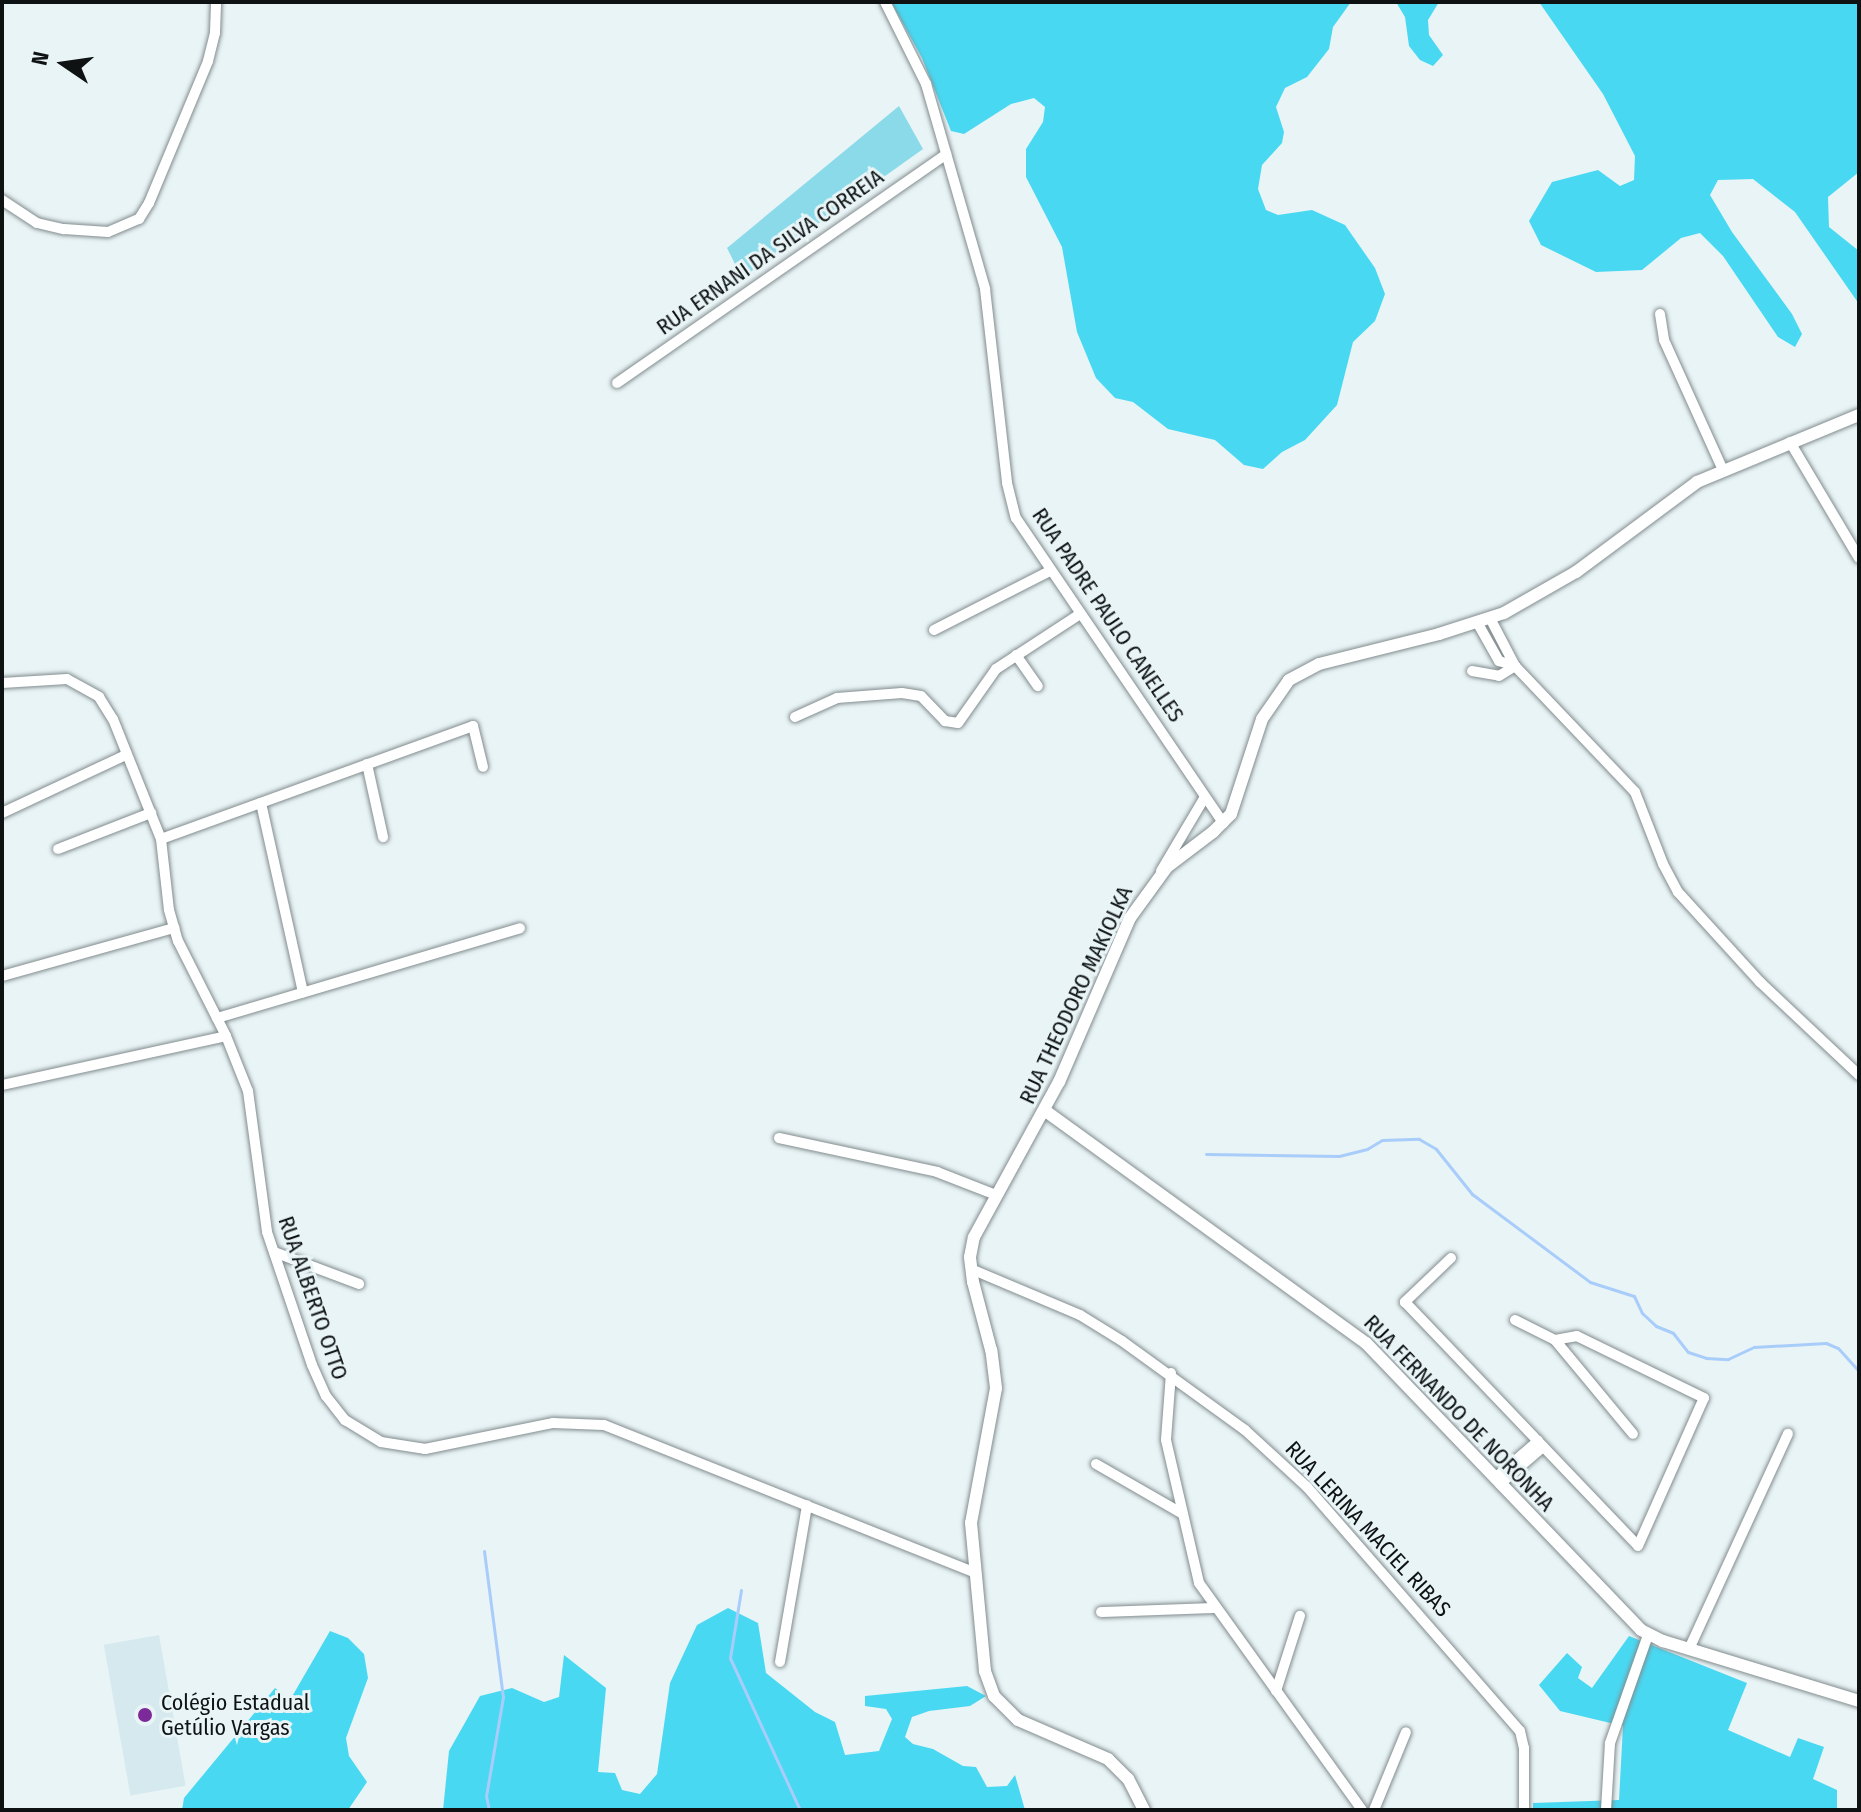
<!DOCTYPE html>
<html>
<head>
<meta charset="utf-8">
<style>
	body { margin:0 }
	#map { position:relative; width:1861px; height:1812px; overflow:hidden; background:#e9f4f6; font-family:"Fira Sans Condensed",sans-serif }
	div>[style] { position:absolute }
	.built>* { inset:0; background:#d5e9ee; transform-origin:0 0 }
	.green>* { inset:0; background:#8adaea }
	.forest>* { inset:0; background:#49d8f2 }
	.stream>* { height:3px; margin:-1.5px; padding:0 1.5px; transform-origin:1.5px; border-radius:1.5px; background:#a9cdfa }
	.roads { filter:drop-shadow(0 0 2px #828c8e) drop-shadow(0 0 2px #828c8e) }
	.minor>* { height:10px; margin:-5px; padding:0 5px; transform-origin:5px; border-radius:5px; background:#fff }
	.major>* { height:12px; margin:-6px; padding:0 6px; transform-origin:6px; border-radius:6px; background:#fff }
	.dots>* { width:22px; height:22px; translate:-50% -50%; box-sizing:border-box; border:4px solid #e9f4f6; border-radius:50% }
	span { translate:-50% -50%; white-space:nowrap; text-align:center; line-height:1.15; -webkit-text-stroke:6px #e9f4f6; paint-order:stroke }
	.street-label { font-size:22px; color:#0e1213 }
	.poi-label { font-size:22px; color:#0e1213 }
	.left { translate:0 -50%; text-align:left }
	.frame { position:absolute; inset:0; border:4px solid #0e1213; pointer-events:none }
	.north { position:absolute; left:24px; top:24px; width:80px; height:80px; -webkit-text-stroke:6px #e9f4f6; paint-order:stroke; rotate:283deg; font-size:22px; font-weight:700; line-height:32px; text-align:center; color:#0e1213 }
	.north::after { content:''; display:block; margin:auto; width:28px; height:36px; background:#0e1213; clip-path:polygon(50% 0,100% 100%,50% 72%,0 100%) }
</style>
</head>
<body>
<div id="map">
	<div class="built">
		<i style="left:159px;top:1635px;width:153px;height:56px;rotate:80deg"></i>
	</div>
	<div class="green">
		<i style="clip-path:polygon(899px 106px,923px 149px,742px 278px,727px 248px)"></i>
	</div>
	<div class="forest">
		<i style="clip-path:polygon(891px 2px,1351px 2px,1333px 27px,1329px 49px,1307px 77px,1285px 88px,1276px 107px,1284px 132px,1282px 143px,1262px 165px,1258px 189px,1266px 210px,1278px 215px,1312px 210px,1345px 225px,1375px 268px,1385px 294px,1375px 321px,1353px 342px,1337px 405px,1305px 440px,1282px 452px,1263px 469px,1244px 465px,1215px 440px,1168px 429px,1133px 402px,1115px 398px,1096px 378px,1077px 332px,1062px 247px,1026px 177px,1026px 149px,1043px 122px,1045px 107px,1034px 98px,1011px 104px,964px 134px,951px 131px,922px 58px)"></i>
		<i style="clip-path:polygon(1396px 2px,1439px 2px,1428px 20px,1429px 35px,1443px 55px,1433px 66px,1420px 60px,1409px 46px,1405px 17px)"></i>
		<i style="clip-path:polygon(1539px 2px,1859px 2px,1859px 172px,1828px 197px,1829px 227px,1859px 251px,1859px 304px,1795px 212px,1753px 179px,1718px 180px,1710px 195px,1732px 232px,1792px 314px,1802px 334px,1795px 347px,1778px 337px,1723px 256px,1700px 233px,1681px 238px,1642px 270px,1596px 272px,1541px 245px,1529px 221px,1552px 182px,1598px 170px,1620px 186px,1634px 180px,1635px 156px,1603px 94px)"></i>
		<i style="clip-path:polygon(728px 1608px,758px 1623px,766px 1673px,815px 1712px,835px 1722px,845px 1755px,879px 1751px,892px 1719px,886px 1709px,865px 1706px,865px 1696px,967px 1686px,986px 1696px,970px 1706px,929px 1711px,912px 1717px,905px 1737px,913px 1744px,933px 1749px,963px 1766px,976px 1767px,987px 1787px,1007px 1786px,1015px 1775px,1025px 1810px,443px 1810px,449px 1751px,480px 1696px,512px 1688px,544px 1702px,559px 1697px,564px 1655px,606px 1688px,598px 1772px,615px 1773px,622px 1790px,640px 1794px,657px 1774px,670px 1683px,697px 1625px)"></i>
		<i style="clip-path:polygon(330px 1631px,348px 1638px,364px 1654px,368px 1678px,346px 1738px,349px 1756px,367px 1782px,348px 1810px,182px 1810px,184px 1798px,275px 1688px,290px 1700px)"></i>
		<i style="clip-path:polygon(1629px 1636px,1747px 1683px,1728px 1730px,1790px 1757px,1798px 1738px,1824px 1747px,1813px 1779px,1837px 1790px,1837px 1810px,1533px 1810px,1533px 1803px,1619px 1800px,1623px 1726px,1560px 1711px,1539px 1685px,1567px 1653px,1582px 1667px,1578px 1678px,1592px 1688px)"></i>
	</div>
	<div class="stream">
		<i style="left:1206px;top:1154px;width:133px;rotate:0.9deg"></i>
		<i style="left:1339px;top:1156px;width:29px;rotate:-14deg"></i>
		<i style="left:1367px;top:1149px;width:17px;rotate:-31deg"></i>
		<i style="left:1382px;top:1140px;width:37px;rotate:-2deg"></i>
		<i style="left:1419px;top:1139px;width:20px;rotate:30deg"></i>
		<i style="left:1436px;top:1149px;width:58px;rotate:51.3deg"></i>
		<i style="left:1472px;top:1194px;width:147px;rotate:36.7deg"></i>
		<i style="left:1590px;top:1282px;width:46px;rotate:17.7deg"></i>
		<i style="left:1634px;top:1296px;width:19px;rotate:65deg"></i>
		<i style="left:1642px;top:1313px;width:19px;rotate:43deg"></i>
		<i style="left:1656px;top:1326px;width:18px;rotate:22deg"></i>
		<i style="left:1673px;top:1333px;width:24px;rotate:52deg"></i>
		<i style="left:1688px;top:1352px;width:19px;rotate:18deg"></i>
		<i style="left:1706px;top:1358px;width:22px;rotate:3deg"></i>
		<i style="left:1728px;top:1359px;width:29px;rotate:-25deg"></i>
		<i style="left:1754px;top:1347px;width:72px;rotate:-3.2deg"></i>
		<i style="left:1826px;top:1343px;width:13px;rotate:23deg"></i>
		<i style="left:1838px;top:1348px;width:31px;rotate:48deg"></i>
		<i style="left:484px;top:1551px;width:147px;rotate:82.6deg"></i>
		<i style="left:503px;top:1697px;width:100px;rotate:99.7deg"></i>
		<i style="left:486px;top:1796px;width:14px;rotate:78deg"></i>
		<i style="left:741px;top:1590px;width:69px;rotate:99.2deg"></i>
		<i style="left:730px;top:1658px;width:167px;rotate:65.3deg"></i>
	</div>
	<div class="roads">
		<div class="minor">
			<i style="left:885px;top:2px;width:92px;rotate:63.4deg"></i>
			<i style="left:926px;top:84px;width:213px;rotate:73.9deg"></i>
			<i style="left:985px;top:289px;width:195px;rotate:83.5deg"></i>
			<i style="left:1007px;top:483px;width:36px;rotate:76deg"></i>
			<i style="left:1016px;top:518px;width:369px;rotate:55.8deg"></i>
			<i style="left:2px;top:200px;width:42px;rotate:33.3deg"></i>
			<i style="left:37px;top:223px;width:28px;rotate:13deg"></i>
			<i style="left:64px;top:229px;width:44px;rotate:3.9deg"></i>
			<i style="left:108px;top:232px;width:34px;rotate:-23deg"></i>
			<i style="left:139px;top:219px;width:19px;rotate:-58deg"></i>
			<i style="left:149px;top:203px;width:154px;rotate:-67.4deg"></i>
			<i style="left:208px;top:61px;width:29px;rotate:-76deg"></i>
			<i style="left:215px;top:33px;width:31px;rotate:-88deg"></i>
			<i style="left:1660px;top:314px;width:26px;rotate:81deg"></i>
			<i style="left:1664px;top:340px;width:143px;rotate:65.6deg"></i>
			<i style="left:617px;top:383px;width:401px;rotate:-34.8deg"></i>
			<i style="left:1790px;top:442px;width:135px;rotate:59.3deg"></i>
			<i style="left:1490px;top:618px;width:54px;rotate:62.5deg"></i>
			<i style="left:1515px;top:666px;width:174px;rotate:46.4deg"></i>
			<i style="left:1635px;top:792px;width:77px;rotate:68.7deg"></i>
			<i style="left:1663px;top:864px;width:32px;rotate:62deg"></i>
			<i style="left:1678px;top:892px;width:122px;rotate:47.7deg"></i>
			<i style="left:1760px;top:982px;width:136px;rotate:43.2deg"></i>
			<i style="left:1477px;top:622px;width:45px;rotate:60.6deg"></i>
			<i style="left:1499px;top:661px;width:17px;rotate:17deg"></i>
			<i style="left:934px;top:630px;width:130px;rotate:-27deg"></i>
			<i style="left:1016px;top:655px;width:38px;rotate:55deg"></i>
			<i style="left:1472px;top:671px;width:27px;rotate:10deg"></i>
			<i style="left:1499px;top:676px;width:19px;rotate:-32deg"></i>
			<i style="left:2px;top:683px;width:65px;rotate:-3.5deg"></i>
			<i style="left:67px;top:679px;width:37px;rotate:29deg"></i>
			<i style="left:99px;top:697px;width:26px;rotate:58deg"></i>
			<i style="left:113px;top:719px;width:129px;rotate:68.2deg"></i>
			<i style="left:161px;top:839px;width:71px;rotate:83.6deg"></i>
			<i style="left:169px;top:910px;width:32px;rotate:74deg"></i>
			<i style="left:178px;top:941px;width:106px;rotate:63.2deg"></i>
			<i style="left:226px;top:1036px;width:59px;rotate:68.2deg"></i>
			<i style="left:248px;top:1091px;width:142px;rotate:82.3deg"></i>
			<i style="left:267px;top:1232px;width:140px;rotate:71.3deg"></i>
			<i style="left:312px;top:1365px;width:34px;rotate:66deg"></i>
			<i style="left:326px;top:1396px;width:31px;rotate:52deg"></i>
			<i style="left:345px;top:1420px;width:42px;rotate:31.4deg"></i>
			<i style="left:381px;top:1442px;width:45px;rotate:9deg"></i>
			<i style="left:425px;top:1449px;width:131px;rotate:-11.5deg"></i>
			<i style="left:553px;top:1423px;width:51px;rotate:2.2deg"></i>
			<i style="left:604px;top:1425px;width:399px;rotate:21.7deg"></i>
			<i style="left:795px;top:717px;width:46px;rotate:-24.3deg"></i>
			<i style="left:837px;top:698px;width:65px;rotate:-4.4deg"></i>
			<i style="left:902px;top:693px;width:19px;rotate:9deg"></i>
			<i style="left:921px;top:696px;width:35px;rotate:46deg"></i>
			<i style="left:945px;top:721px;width:13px;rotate:9deg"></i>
			<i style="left:958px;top:723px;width:66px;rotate:-54.9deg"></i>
			<i style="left:996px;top:669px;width:100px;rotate:-33.2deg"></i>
			<i style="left:367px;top:764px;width:75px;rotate:77.6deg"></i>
			<i style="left:261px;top:803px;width:194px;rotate:77.5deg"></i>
			<i style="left:2px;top:813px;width:137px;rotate:-25.1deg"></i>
			<i style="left:161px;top:839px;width:332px;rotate:-19.9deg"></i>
			<i style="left:473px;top:726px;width:42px;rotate:76.3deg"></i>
			<i style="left:58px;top:849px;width:100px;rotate:-21.2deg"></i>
			<i style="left:1161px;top:871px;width:86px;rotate:-59.3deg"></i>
			<i style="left:2px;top:976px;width:179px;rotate:-15.6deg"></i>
			<i style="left:217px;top:1018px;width:316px;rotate:-16.5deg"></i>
			<i style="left:2px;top:1085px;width:229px;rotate:-12.3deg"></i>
			<i style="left:779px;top:1138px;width:162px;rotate:12.1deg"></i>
			<i style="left:937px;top:1172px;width:63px;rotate:21.3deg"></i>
			<i style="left:274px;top:1252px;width:91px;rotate:20.6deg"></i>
			<i style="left:1451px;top:1258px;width:64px;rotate:136.3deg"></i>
			<i style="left:1405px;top:1302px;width:337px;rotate:46.3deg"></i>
			<i style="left:1638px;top:1546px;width:162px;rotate:-66deg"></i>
			<i style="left:1704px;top:1398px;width:141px;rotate:-154deg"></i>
			<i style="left:1577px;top:1336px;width:22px;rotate:170deg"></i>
			<i style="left:971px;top:1269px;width:118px;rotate:22.9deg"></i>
			<i style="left:1080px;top:1315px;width:49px;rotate:31.8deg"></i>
			<i style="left:1122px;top:1341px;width:152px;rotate:35.9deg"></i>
			<i style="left:1245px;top:1430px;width:84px;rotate:42.6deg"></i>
			<i style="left:1307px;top:1487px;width:324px;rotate:48.9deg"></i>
			<i style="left:1520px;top:1731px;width:17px;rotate:77deg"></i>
			<i style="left:1524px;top:1748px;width:62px;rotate:90deg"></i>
			<i style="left:1515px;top:1320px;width:45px;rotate:26.6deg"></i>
			<i style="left:1555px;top:1340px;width:122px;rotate:50.3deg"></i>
			<i style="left:1171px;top:1373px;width:67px;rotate:94.3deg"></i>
			<i style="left:1166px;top:1440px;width:147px;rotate:77deg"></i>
			<i style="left:1199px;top:1583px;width:279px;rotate:54.3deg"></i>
			<i style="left:1096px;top:1464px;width:100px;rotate:29.9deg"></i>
			<i style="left:1495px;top:1478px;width:57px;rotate:-40.7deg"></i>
			<i style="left:1500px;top:1484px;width:57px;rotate:-40.7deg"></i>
			<i style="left:1101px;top:1612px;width:114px;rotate:-2deg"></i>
			<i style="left:1689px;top:1649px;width:237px;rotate:-65.3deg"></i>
			<i style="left:780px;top:1662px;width:159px;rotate:-80.2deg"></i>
			<i style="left:1276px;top:1691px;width:79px;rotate:-72.3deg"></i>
			<i style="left:1374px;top:1810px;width:84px;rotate:-67.7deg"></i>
			<i style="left:1606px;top:1810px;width:67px;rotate:-86.6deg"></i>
			<i style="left:1610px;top:1743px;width:114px;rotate:-70.6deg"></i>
		</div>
		<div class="major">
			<i style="left:1044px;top:1110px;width:397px;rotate:35.9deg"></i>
			<i style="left:1366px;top:1343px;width:397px;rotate:46.2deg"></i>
			<i style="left:1641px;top:1630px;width:25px;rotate:27deg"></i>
			<i style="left:1663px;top:1641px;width:205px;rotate:17deg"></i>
			<i style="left:1144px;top:1810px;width:35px;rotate:-117deg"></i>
			<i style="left:1128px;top:1779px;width:28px;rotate:-135deg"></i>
			<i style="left:1108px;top:1759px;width:98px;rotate:-156.6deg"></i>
			<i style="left:1018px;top:1720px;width:34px;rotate:-135deg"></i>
			<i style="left:994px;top:1696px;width:27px;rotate:-110deg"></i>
			<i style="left:985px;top:1671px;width:149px;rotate:-95.4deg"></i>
			<i style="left:971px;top:1523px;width:137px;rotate:-79.5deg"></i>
			<i style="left:996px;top:1388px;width:38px;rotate:-97deg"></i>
			<i style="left:991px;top:1350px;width:70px;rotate:-104.8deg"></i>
			<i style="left:973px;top:1282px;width:25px;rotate:-97deg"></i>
			<i style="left:970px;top:1257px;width:20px;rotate:-79deg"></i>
			<i style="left:974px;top:1237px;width:177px;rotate:-61.3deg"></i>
			<i style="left:1059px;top:1082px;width:179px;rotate:-66.6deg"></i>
			<i style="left:1130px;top:918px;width:63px;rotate:-54deg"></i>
			<i style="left:1167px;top:867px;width:58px;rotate:-37.3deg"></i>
			<i style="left:1213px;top:832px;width:25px;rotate:-45deg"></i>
			<i style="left:1231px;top:814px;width:100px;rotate:-71.9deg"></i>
			<i style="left:1262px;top:719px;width:47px;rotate:-55.3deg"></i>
			<i style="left:1289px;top:680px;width:34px;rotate:-28deg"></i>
			<i style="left:1319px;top:664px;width:124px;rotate:-14deg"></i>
			<i style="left:1439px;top:634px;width:68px;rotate:-17.9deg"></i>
			<i style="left:1504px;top:613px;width:83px;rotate:-29.7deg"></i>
			<i style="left:1576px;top:572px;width:151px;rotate:-36.6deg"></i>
			<i style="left:1697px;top:482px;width:175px;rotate:-22.5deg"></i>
		</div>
	</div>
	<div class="dots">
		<i style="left:145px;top:1715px;background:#7c2a9a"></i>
	</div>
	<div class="street-label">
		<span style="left:770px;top:252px;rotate:-35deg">RUA ERNANI DA SILVA CORREIA</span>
		<span style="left:1108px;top:615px;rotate:56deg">RUA PADRE PAULO CANELLES</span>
		<span style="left:1076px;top:995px;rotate:-65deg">RUA THEODORO MAKIOLKA</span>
		<span style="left:313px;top:1298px;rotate:71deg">RUA ALBERTO OTTO</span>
		<span style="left:1459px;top:1413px;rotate:46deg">RUA FERNANDO DE NORONHA</span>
		<span style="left:1368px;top:1529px;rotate:47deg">RUA LERINA MACIEL RIBAS</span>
	</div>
	<div class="poi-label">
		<span class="left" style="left:161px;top:1715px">Colégio Estadual<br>Getúlio Vargas</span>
	</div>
	<div class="frame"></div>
	<div class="north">N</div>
</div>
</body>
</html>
